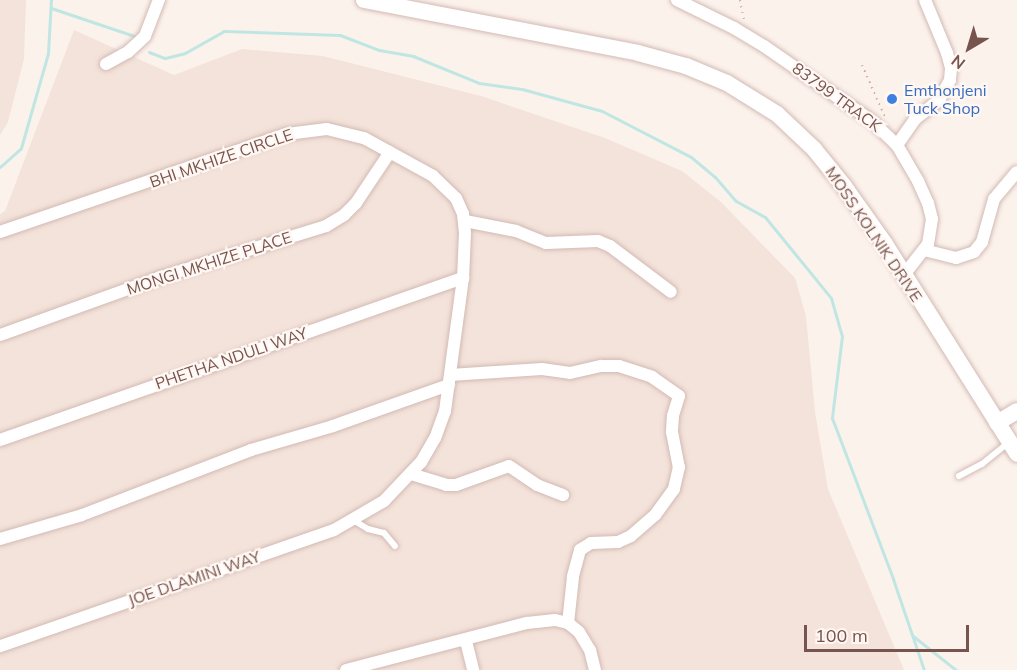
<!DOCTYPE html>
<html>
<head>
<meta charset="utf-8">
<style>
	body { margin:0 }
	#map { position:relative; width:1017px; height:670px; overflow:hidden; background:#fcf2ec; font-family:Mulish,sans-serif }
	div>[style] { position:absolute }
	.residential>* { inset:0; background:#f4e3da }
	.stream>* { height:3px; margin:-1.5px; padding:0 1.5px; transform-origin:1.5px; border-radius:1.5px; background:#c0e6e3 }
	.path>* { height:2px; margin-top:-1px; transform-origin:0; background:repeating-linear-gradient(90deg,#d7aea6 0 1.5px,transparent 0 6px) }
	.roads { filter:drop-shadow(0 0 2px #d2bab4) drop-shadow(0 0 2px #d2bab4) }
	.lane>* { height:6px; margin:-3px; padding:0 3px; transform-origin:3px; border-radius:3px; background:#fff }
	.street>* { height:12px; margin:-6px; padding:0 6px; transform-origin:6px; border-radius:6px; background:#fff }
	.secondary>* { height:16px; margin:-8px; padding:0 8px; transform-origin:8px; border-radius:8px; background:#fff }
	.dots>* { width:16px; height:16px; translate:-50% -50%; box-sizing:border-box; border:3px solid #fff7f3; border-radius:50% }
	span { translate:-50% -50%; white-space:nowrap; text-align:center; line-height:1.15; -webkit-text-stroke:4.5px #fff7f3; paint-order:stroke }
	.shop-label { font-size:16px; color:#366cbe }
	.left { translate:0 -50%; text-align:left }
	.street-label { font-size:16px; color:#78544e }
	.north { position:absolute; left:939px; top:18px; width:60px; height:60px; -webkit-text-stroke:4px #fff7f3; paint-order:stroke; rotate:218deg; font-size:16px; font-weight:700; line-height:24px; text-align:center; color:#78544e }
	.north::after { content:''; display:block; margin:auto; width:21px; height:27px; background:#78544e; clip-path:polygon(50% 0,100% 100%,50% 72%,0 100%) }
	.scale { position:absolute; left:804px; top:625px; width:165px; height:27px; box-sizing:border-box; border:3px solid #78544e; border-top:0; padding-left:8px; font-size:18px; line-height:21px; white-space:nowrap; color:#78544e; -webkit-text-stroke:4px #fff7f3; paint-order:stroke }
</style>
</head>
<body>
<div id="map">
	<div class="residential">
		<i style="clip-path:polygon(0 0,26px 0,24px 59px,8px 122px,0 135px)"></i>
		<i style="clip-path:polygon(74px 30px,174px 75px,242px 49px,323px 56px,481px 96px,605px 138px,682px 171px,721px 202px,795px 278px,806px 316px,815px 412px,828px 489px,904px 670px,0 670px,0 214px,5px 211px)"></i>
	</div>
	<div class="stream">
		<i style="left:51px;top:8px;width:91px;rotate:18.6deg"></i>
		<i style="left:149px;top:52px;width:17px;rotate:21deg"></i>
		<i style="left:165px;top:58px;width:21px;rotate:-14deg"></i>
		<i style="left:185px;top:53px;width:45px;rotate:-29.4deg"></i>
		<i style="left:224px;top:31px;width:116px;rotate:2deg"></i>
		<i style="left:340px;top:35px;width:42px;rotate:21deg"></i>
		<i style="left:379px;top:50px;width:35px;rotate:10deg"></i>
		<i style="left:413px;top:56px;width:71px;rotate:22.2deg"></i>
		<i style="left:479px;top:83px;width:43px;rotate:7.9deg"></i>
		<i style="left:522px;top:89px;width:83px;rotate:15.4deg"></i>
		<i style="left:602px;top:111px;width:100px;rotate:27.3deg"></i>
		<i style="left:691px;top:157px;width:31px;rotate:40deg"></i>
		<i style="left:715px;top:177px;width:32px;rotate:49deg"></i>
		<i style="left:736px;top:201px;width:33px;rotate:29deg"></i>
		<i style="left:765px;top:217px;width:104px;rotate:50.8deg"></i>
		<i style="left:831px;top:298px;width:40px;rotate:74deg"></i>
		<i style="left:842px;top:336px;width:83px;rotate:97deg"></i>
		<i style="left:832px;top:418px;width:172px;rotate:69.2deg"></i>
		<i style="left:893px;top:579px;width:96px;rotate:71.2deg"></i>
		<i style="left:0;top:167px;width:28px;rotate:-42deg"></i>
		<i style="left:21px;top:148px;width:99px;rotate:-74.1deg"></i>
		<i style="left:48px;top:53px;width:53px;rotate:-86.8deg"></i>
		<i style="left:913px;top:636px;width:55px;rotate:38.3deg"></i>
	</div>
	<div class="path">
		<i style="left:740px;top:0;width:21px;rotate:79deg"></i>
		<i style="left:862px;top:65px;width:57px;rotate:66.1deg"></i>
	</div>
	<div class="roads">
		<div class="lane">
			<i style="left:959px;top:476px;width:26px;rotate:-28deg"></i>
			<i style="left:982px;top:464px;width:35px;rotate:-39deg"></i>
			<i style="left:353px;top:520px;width:17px;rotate:31deg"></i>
			<i style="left:368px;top:529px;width:16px;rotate:14deg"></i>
			<i style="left:384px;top:533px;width:17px;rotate:50deg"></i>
		</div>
		<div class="street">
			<i style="left:677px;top:0;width:64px;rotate:26.2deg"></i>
			<i style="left:734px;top:28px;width:35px;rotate:31deg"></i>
			<i style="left:764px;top:46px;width:131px;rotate:34.8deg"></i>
			<i style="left:872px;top:121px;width:35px;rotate:44deg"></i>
			<i style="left:897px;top:145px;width:42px;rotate:59.7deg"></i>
			<i style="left:918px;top:181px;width:24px;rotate:66deg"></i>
			<i style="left:928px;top:203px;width:16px;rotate:76deg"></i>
			<i style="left:932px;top:219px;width:25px;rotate:99deg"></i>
			<i style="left:928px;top:244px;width:39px;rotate:128deg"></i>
			<i style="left:106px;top:64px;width:25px;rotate:-29deg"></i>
			<i style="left:128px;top:52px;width:23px;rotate:-43deg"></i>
			<i style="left:145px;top:36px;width:39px;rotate:-69deg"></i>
			<i style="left:897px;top:145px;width:32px;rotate:-55deg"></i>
			<i style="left:915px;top:119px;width:31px;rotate:-38deg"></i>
			<i style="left:939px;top:100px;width:23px;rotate:-61deg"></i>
			<i style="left:950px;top:80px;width:12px;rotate:-85deg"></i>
			<i style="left:951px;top:68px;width:16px;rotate:-105deg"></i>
			<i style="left:947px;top:53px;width:57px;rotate:-112.5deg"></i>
			<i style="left:465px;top:221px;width:52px;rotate:11.1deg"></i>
			<i style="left:516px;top:231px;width:32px;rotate:22deg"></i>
			<i style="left:546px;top:243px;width:52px;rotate:-2.2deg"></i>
			<i style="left:598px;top:241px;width:13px;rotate:23deg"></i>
			<i style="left:610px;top:246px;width:76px;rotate:37deg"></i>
			<i style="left:0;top:232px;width:303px;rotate:-18.9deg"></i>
			<i style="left:287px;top:134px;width:40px;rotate:-7.1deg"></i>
			<i style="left:327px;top:129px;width:38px;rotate:14deg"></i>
			<i style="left:364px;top:138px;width:79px;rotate:28.8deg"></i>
			<i style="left:433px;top:176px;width:32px;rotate:44deg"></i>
			<i style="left:456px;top:198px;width:17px;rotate:66deg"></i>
			<i style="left:463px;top:214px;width:19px;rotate:84deg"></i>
			<i style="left:465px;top:233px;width:45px;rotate:92.5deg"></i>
			<i style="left:463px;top:278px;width:134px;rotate:97.7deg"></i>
			<i style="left:445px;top:411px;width:29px;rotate:110deg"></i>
			<i style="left:435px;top:438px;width:28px;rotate:120deg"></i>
			<i style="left:421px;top:462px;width:54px;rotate:133.5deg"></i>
			<i style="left:384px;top:501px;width:58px;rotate:149.9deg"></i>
			<i style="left:334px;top:530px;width:354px;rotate:160.8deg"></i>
			<i style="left:924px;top:250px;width:33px;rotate:14deg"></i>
			<i style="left:956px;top:258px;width:19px;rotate:-18deg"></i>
			<i style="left:974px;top:252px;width:13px;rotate:-51deg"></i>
			<i style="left:982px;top:242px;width:45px;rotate:-74.4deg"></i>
			<i style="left:994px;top:199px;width:35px;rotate:-50deg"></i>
			<i style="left:0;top:335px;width:168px;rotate:-19.8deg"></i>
			<i style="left:158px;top:278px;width:176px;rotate:-17.2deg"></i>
			<i style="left:326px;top:226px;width:21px;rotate:-31deg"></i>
			<i style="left:344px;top:215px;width:17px;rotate:-45deg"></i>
			<i style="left:356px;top:203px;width:61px;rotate:-56.3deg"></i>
			<i style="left:450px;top:375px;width:92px;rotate:-3.7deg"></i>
			<i style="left:542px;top:369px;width:28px;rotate:8deg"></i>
			<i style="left:570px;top:373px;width:32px;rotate:-13deg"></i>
			<i style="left:601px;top:366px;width:18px"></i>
			<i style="left:619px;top:366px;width:35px;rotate:18deg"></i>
			<i style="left:652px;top:377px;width:33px;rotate:35deg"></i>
			<i style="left:679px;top:396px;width:21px;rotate:107deg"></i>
			<i style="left:673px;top:416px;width:16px;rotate:94deg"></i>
			<i style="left:672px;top:432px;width:36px;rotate:79deg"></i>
			<i style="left:679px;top:467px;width:23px;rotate:103deg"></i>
			<i style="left:674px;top:489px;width:32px;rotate:126deg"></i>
			<i style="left:655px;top:515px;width:32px;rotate:139deg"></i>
			<i style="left:631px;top:536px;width:14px;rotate:155deg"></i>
			<i style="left:618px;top:542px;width:27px;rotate:178deg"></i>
			<i style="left:591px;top:543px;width:13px;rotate:148deg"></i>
			<i style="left:580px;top:550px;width:28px;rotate:105deg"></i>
			<i style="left:573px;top:577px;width:46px;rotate:96.2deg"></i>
			<i style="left:0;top:440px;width:491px;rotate:-19.3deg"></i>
			<i style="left:411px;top:474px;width:37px;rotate:17deg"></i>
			<i style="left:446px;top:485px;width:10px"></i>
			<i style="left:456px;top:485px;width:56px;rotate:-19.7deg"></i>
			<i style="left:509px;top:466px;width:34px;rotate:34deg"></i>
			<i style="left:537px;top:485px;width:28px;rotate:21deg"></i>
			<i style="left:0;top:539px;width:85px;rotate:-16.3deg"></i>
			<i style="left:82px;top:515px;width:181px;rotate:-21deg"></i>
			<i style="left:251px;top:450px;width:85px;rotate:-16.3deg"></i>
			<i style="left:333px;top:426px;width:123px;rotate:-19.5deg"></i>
			<i style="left:466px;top:641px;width:30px;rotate:76deg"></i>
			<i style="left:346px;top:670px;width:187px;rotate:-14.6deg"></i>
			<i style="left:527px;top:623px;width:28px;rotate:-6deg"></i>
			<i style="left:555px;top:620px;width:13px;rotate:13deg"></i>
			<i style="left:568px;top:623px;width:14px;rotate:39deg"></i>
			<i style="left:579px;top:632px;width:21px;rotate:59deg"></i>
			<i style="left:590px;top:650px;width:21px;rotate:76deg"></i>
		</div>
		<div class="secondary">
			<i style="left:364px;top:0;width:279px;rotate:10.9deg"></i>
			<i style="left:638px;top:53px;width:50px;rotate:15.2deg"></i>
			<i style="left:686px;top:66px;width:44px;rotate:22.5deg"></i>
			<i style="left:727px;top:83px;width:59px;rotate:31.8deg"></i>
			<i style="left:777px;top:114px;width:51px;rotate:43.4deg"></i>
			<i style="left:814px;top:149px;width:48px;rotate:51deg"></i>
			<i style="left:844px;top:186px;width:71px;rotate:54.7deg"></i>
			<i style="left:885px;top:244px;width:248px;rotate:57.8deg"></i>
			<i style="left:997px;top:423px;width:23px;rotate:-31deg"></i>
		</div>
	</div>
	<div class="dots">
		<i style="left:892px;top:99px;background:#3f7fe0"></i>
	</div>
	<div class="shop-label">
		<span class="left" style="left:904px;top:99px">Emthonjeni<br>Tuck Shop</span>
	</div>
	<div class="street-label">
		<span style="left:837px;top:97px;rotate:36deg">83799 TRACK</span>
		<span style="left:221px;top:158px;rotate:-19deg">BHI MKHIZE CIRCLE</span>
		<span style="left:874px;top:234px;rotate:56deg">MOSS KOLNIK DRIVE</span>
		<span style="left:209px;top:263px;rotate:-18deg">MONGI MKHIZE PLACE</span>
		<span style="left:231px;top:358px;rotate:-19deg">PHETHA NDULI WAY</span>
		<span style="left:194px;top:578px;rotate:-19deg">JOE DLAMINI WAY</span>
	</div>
	<div class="north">N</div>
	<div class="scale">100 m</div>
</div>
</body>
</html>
